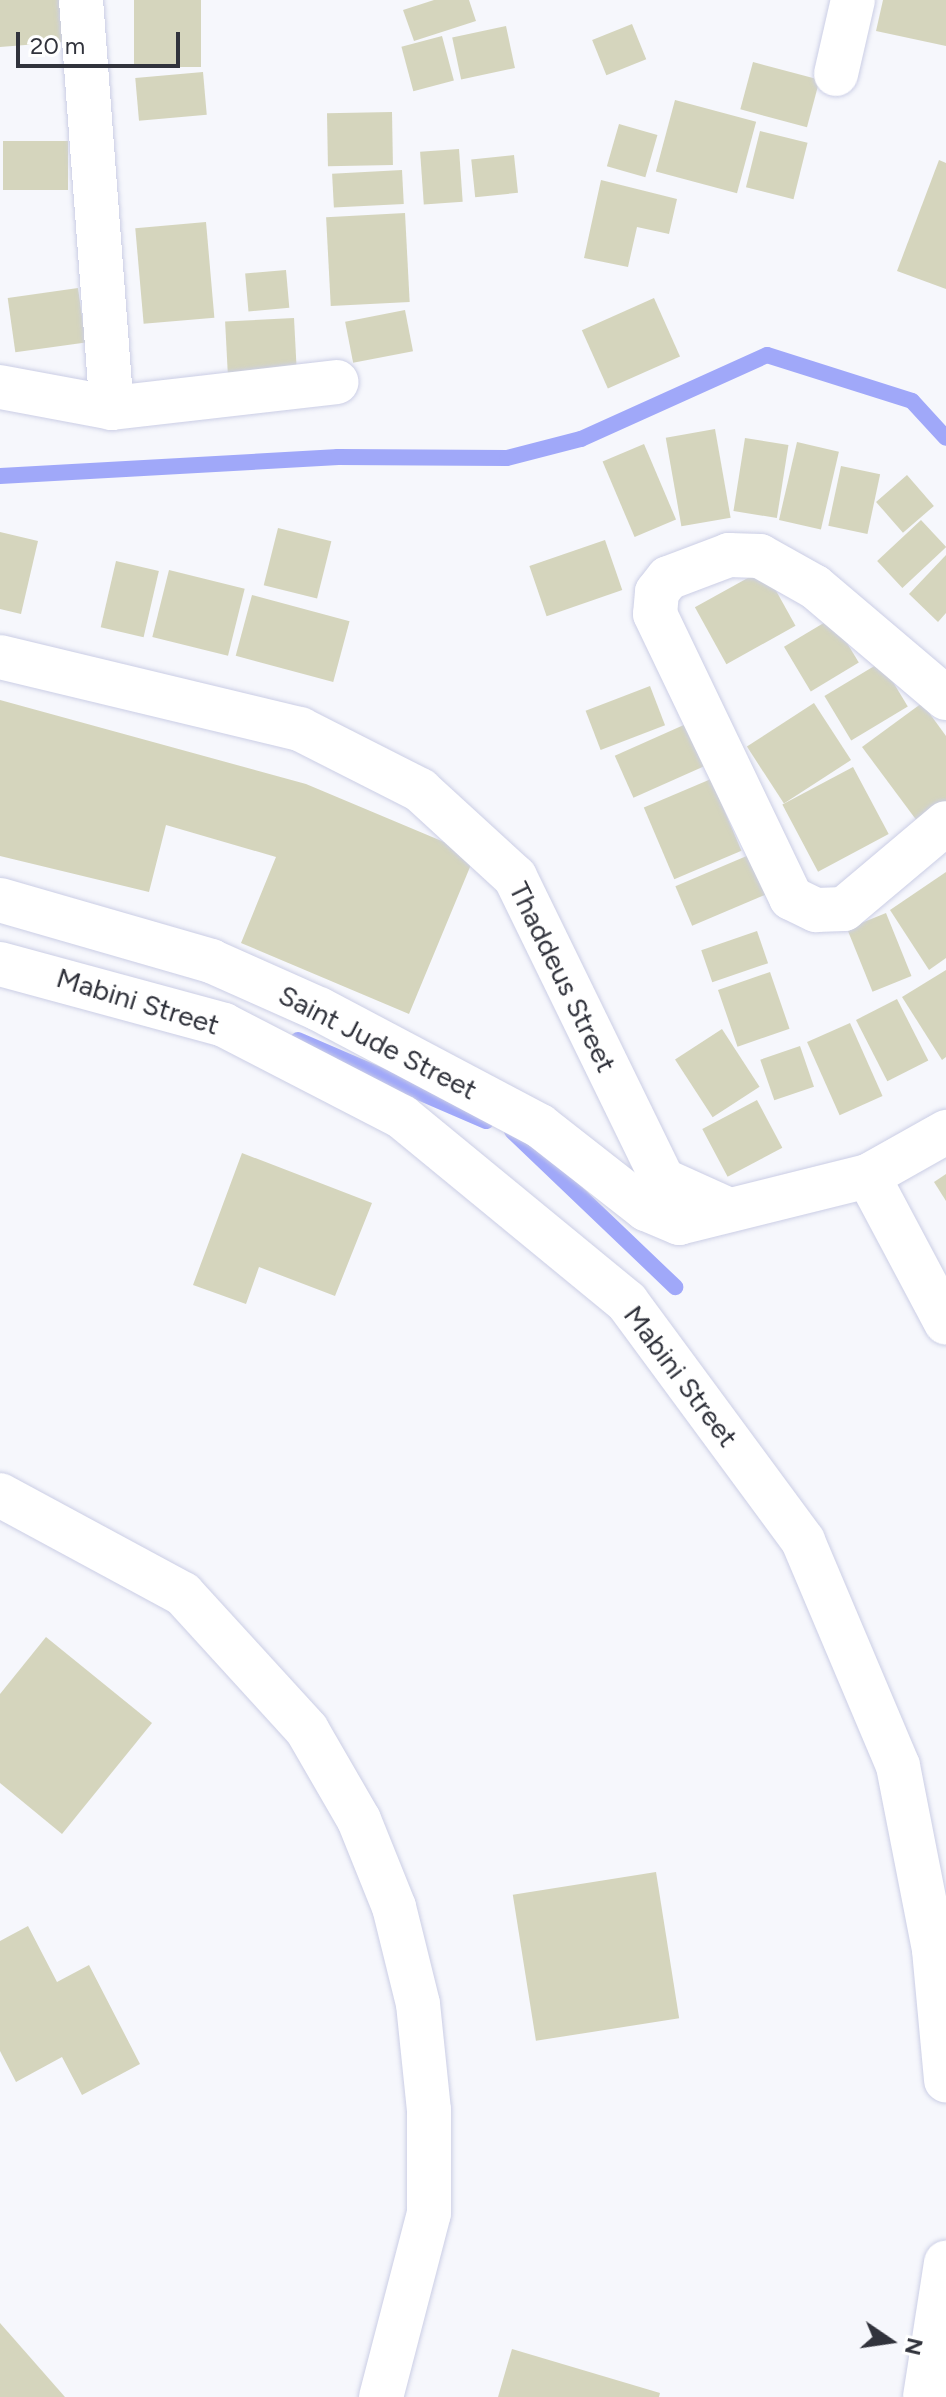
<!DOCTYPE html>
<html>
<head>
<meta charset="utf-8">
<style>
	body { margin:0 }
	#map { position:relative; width:946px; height:2397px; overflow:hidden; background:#f6f7fc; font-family:Figtree,sans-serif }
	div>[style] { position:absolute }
	.stream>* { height:16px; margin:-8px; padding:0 8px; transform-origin:8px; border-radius:8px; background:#a0a8f9 }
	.building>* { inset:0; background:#d5d5bd; transform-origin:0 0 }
	.roads { filter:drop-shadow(0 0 2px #cbcee5) drop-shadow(0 0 2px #cbcee5) }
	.street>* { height:44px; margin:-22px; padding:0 22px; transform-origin:22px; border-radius:22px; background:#fff }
	.secondary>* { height:44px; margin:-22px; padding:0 22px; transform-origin:22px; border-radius:22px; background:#fff }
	span { translate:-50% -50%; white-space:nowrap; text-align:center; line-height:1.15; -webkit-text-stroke:6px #fff; paint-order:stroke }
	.street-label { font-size:28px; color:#31333c }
	.north { position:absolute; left:850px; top:2301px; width:80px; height:80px; -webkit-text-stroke:6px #fff; paint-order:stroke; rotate:103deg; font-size:22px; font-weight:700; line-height:32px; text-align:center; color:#31333c }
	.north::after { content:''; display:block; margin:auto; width:28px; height:36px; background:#31333c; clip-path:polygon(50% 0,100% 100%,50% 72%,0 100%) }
	.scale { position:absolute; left:16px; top:32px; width:164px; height:36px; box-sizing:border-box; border:4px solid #31333c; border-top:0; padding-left:10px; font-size:24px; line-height:28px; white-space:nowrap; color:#31333c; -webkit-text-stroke:6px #fff; paint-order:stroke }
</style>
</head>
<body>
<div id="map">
	<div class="stream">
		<i style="left:0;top:476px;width:339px;rotate:-3.2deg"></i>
		<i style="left:338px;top:457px;width:169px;rotate:0.3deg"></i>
		<i style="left:507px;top:458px;width:76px;rotate:-14.4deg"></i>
		<i style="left:581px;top:439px;width:204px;rotate:-24.3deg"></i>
		<i style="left:767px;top:355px;width:152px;rotate:17.6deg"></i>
		<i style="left:912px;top:401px;width:50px;rotate:47.4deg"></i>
		<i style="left:298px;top:1040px;width:205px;rotate:23.3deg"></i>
		<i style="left:512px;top:1131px;width:226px;rotate:43.7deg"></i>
	</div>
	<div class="building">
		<i style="clip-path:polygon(0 0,60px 0,63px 42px,0 47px)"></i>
		<i style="left:134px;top:0;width:67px;height:67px"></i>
		<i style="clip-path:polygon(434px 0,469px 0,476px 21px,414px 41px,403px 10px)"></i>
		<i style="clip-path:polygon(883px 0,946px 0,946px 46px,876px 31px)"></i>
		<i style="left:632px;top:24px;width:38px;height:43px;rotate:68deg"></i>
		<i style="left:506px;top:26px;width:43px;height:55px;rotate:78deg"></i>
		<i style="left:442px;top:36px;width:46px;height:42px;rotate:75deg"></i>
		<i style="left:753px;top:62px;width:69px;height:49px;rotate:15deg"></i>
		<i style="left:203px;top:72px;width:43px;height:68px;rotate:85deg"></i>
		<i style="left:675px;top:100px;width:84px;height:74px;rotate:15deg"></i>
		<i style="left:392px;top:112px;width:53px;height:65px;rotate:89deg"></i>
		<i style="left:619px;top:124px;width:40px;height:44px;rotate:16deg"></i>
		<i style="left:760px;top:131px;width:49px;height:58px;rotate:14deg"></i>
		<i style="left:68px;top:141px;width:49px;height:65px;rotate:90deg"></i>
		<i style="left:459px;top:149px;width:53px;height:39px;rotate:86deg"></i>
		<i style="left:514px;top:155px;width:38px;height:43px;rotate:84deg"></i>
		<i style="clip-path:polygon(939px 160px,946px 163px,946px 289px,897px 271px)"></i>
		<i style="left:402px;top:170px;width:34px;height:70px;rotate:87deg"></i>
		<i style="clip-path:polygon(601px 180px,677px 199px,669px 234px,637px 227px,628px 267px,584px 258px)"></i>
		<i style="left:405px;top:213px;width:89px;height:79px;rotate:87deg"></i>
		<i style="left:206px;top:222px;width:96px;height:71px;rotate:85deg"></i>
		<i style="left:286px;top:270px;width:38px;height:41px;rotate:85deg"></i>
		<i style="left:78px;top:288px;width:55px;height:71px;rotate:82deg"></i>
		<i style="left:654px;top:298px;width:64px;height:79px;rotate:66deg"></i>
		<i style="left:405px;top:310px;width:42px;height:61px;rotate:79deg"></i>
		<i style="left:294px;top:318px;width:53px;height:69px;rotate:87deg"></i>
		<i style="left:715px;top:429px;width:90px;height:50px;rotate:80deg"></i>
		<i style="left:745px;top:438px;width:44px;height:74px;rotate:9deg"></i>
		<i style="left:797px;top:442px;width:43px;height:80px;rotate:13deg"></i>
		<i style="left:644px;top:444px;width:82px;height:45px;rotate:67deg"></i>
		<i style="left:841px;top:466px;width:40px;height:61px;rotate:12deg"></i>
		<i style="left:907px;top:475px;width:41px;height:41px;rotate:49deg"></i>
		<i style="left:921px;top:520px;width:37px;height:60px;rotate:47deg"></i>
		<i style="left:278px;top:528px;width:55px;height:59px;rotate:14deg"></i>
		<i style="clip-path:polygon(0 532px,38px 541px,21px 614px,0 609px)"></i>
		<i style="left:605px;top:540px;width:53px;height:80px;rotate:71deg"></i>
		<i style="clip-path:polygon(946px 555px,946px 613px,938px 622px,909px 594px)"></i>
		<i style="left:116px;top:561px;width:44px;height:68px;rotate:13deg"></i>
		<i style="left:764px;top:569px;width:65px;height:79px;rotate:61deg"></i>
		<i style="left:169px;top:570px;width:78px;height:69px;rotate:14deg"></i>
		<i style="left:252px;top:595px;width:101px;height:63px;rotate:15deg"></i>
		<i style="left:832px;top:618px;width:52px;height:56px;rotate:59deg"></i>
		<i style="left:881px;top:662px;width:52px;height:66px;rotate:59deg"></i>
		<i style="left:650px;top:686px;width:42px;height:69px;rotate:69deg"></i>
		<i style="clip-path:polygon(0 700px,306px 784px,475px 855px,409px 1014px,241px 943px,276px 857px,166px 825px,149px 892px,0 856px)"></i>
		<i style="left:814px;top:703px;width:68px;height:80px;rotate:57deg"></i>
		<i style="clip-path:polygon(922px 703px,946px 736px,946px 805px,920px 825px,862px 747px)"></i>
		<i style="left:686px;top:724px;width:46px;height:78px;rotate:66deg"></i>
		<i style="left:853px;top:767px;width:76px;height:80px;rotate:62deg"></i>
		<i style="left:711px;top:779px;width:78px;height:73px;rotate:67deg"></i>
		<i style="left:749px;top:855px;width:43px;height:80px;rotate:67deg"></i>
		<i style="clip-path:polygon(946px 872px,946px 958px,929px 970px,890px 910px)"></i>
		<i style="left:886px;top:913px;width:68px;height:42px;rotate:68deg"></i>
		<i style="left:757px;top:931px;width:34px;height:59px;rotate:71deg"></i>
		<i style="clip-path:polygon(946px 970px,946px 1057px,942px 1060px,902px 997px)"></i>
		<i style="left:770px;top:972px;width:60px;height:55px;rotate:71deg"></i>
		<i style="left:897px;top:999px;width:69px;height:46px;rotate:63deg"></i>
		<i style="left:850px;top:1023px;width:80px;height:47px;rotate:66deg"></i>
		<i style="left:722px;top:1029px;width:69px;height:56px;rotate:57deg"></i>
		<i style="left:800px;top:1046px;width:43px;height:42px;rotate:71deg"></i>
		<i style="left:757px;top:1100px;width:54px;height:62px;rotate:62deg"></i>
		<i style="clip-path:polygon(242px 1153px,372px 1203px,335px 1296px,259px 1267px,246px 1304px,193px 1285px)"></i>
		<i style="clip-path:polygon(946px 1174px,946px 1201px,934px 1182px)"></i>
		<i style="clip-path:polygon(46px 1637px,152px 1723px,62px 1834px,0 1783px,0 1694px)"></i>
		<i style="left:656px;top:1872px;width:148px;height:145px;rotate:81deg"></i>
		<i style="clip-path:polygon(28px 1926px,57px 1982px,89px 1965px,140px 2064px,82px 2095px,62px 2057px,16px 2082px,0 2051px,0 1941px)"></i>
		<i style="clip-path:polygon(0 2323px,65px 2397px,0 2397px)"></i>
		<i style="clip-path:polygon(512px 2349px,660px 2393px,659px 2397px,498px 2397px)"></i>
	</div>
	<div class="roads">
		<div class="street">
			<i style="left:81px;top:0;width:409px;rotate:85.7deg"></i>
			<i style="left:836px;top:74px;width:76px;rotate:-77.1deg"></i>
			<i style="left:0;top:387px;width:114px;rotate:10.6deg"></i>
			<i style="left:112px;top:408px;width:226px;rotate:-6.6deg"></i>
			<i style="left:946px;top:698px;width:172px;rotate:-139.7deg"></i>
			<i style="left:815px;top:587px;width:63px;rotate:-150.6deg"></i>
			<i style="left:760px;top:556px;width:31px;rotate:-178deg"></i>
			<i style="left:729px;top:555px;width:65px;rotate:159.3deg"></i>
			<i style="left:668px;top:578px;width:18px;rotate:128deg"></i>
			<i style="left:657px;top:592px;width:22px;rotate:95deg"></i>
			<i style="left:655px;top:614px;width:315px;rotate:64.4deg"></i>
			<i style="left:791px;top:898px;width:28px;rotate:26deg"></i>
			<i style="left:816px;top:910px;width:28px;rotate:-2deg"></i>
			<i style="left:844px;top:909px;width:133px;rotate:-40.1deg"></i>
			<i style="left:0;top:964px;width:232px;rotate:15.2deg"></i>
			<i style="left:224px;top:1025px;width:200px;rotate:27.3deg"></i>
			<i style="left:402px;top:1117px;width:291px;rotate:39.4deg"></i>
			<i style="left:627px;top:1302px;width:297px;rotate:53.6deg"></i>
			<i style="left:803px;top:1541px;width:244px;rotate:67.1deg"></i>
			<i style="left:898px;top:1766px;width:187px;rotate:78.9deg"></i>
			<i style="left:934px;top:1950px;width:131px;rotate:84.7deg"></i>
			<i style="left:868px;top:1176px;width:166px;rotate:62deg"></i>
			<i style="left:0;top:1495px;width:208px;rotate:28.4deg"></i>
			<i style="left:183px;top:1594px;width:184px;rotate:47.6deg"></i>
			<i style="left:307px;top:1730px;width:104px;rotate:60deg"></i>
			<i style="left:359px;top:1820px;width:94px;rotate:68.1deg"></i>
			<i style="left:394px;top:1907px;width:100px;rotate:76.1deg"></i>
			<i style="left:418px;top:2004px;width:107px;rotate:84.1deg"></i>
			<i style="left:429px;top:2110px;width:103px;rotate:90deg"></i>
			<i style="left:429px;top:2213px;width:190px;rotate:104.6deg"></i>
			<i style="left:925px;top:2397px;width:136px;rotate:-81.1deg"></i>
		</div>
		<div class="secondary">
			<i style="left:0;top:657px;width:309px;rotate:13.5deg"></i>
			<i style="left:300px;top:729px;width:135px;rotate:26.9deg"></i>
			<i style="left:420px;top:790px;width:129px;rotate:42.5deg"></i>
			<i style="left:515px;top:877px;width:337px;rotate:64deg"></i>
			<i style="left:663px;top:1180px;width:72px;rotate:24.4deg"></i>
			<i style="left:0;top:900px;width:220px;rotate:16.1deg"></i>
			<i style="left:211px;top:961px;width:118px;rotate:24deg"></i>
			<i style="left:319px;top:1009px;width:250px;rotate:27.9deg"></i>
			<i style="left:540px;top:1126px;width:135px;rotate:38.1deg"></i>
			<i style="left:646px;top:1209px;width:36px;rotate:23deg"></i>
			<i style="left:679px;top:1223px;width:195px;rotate:-14deg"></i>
			<i style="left:868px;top:1176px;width:90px;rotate:-29.4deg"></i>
		</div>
	</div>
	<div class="street-label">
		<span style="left:563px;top:977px;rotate:64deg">Thaddeus Street</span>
		<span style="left:138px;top:1001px;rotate:17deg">Mabini Street</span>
		<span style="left:378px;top:1042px;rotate:27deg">Saint Jude Street</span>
		<span style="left:681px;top:1376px;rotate:53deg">Mabini Street</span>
	</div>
	<div class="north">N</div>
	<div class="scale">20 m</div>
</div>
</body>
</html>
